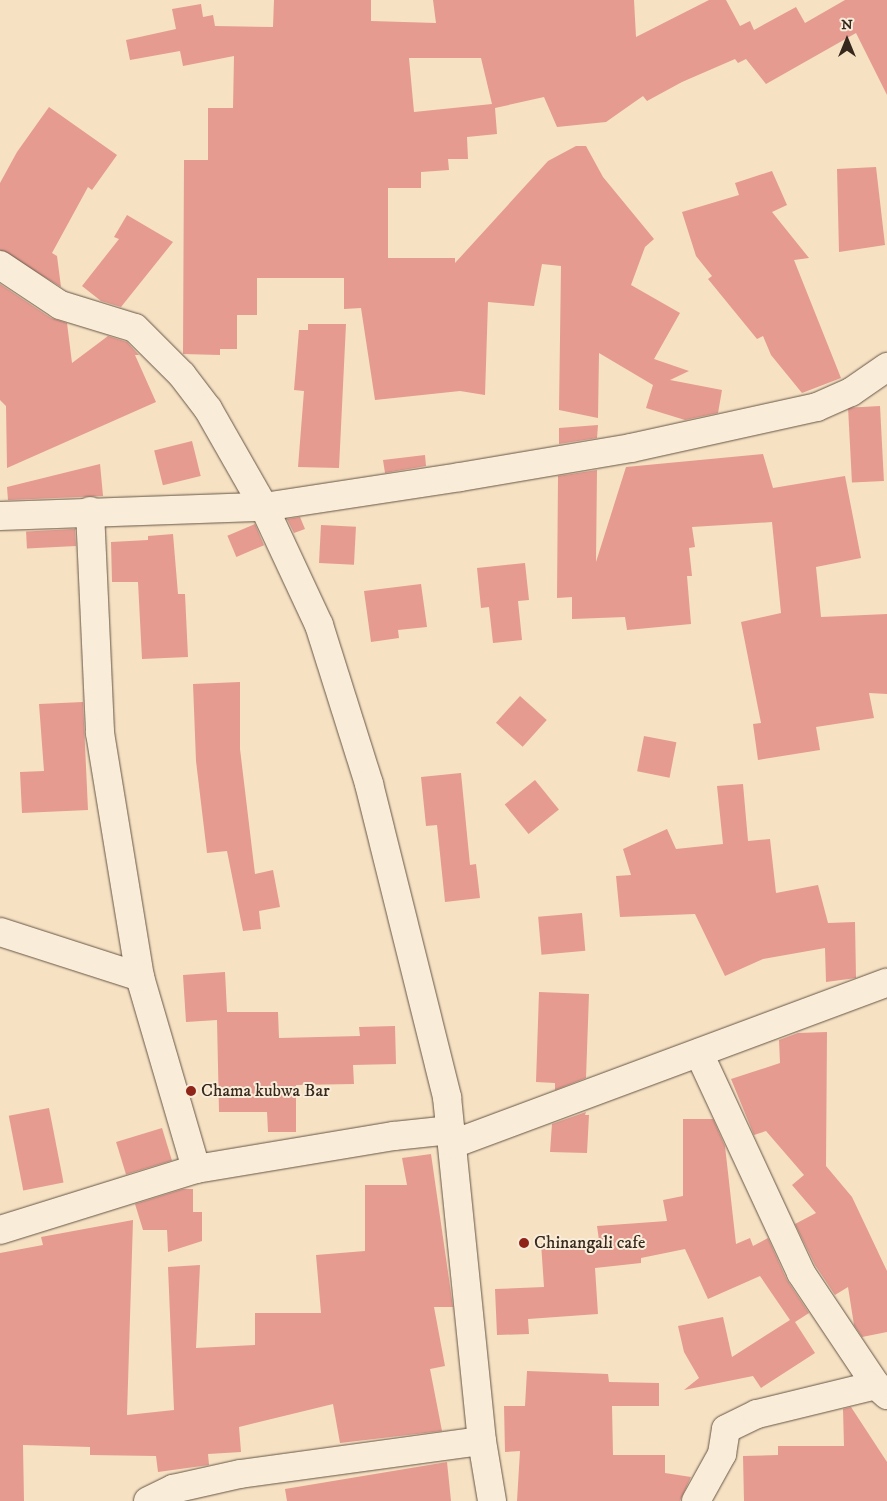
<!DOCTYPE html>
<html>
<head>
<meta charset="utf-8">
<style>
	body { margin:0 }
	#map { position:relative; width:887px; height:1501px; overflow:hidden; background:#f6e1c3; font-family:"IM FELL DW Pica",serif }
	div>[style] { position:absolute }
	.building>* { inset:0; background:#e59b90; transform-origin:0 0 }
	.roads { filter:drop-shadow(0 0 1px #665646) drop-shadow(0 0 1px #665646) }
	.minor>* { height:28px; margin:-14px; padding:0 14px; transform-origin:14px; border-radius:14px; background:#f9ecd8 }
	.dots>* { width:14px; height:14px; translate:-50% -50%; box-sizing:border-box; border:2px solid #f9ecd8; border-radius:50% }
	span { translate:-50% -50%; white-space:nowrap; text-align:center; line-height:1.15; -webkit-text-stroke:4px #f9ecd8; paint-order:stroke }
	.poi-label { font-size:18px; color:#36281d }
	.left { translate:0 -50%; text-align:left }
	.north { position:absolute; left:822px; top:15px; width:50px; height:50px; -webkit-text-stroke:4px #f9ecd8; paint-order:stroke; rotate:0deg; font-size:14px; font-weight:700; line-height:20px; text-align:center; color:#36281d }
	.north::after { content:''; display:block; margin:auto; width:18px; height:22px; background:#36281d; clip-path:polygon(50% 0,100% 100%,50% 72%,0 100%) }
</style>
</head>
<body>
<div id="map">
	<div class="building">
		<i style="clip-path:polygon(evenodd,274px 0,371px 0,371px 21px,436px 23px,433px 0,634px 0,636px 37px,709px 0,726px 0,740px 26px,750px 21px,754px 30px,796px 7px,805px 23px,845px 0,887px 0,887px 95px,856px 33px,766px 84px,746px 59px,738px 63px,735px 59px,682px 82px,647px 101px,643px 96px,606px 122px,557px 127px,544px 97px,495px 108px,497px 134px,467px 137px,468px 159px,448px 159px,449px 170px,421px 172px,421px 188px,388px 188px,388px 258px,455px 258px,455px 263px,548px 161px,576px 146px,586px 146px,603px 177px,654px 239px,645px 247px,631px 285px,680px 313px,654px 359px,689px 371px,670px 380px,722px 390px,718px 413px,685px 420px,646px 408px,653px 385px,599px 353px,598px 418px,559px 410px,561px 266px,542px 264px,534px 306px,488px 302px,485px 395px,460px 391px,375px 400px,361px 308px,344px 309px,344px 278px,257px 278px,257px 315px,237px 315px,237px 349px,220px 349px,220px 355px,183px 354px,184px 160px,208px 160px,208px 108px,233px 108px,234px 56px,183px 66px,180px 51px,130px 60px,126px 40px,176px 29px,172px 9px,201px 4px,203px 17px,213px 15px,215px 26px,273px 27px,274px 0,409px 58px,481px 58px,492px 104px,414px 112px,409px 58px)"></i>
		<i style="clip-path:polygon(49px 107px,117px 155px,92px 190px,88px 187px,52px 253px,57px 256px,61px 287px,0 250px,0 183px,17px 152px)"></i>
		<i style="clip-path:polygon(876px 167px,885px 245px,839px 252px,837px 169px)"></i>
		<i style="clip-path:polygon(772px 171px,787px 205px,772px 212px,809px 258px,794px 260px,841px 378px,802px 393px,771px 355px,763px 336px,757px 339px,708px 279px,712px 276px,696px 256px,682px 212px,739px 195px,735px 183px)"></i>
		<i style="clip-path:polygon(127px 215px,173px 242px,121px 307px,101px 301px,82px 286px,119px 239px,114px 237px)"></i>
		<i style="clip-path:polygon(0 284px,51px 318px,67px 323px,72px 363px,108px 336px,127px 342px,139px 355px,135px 355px,156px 402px,7px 468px,6px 406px,0 400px)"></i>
		<i style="clip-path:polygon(308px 324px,346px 324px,339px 468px,298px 467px,304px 391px,294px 390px,299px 330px,308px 330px)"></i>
		<i style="left:880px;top:406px;width:75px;height:32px;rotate:87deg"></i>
		<i style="clip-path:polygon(598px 425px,597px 438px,559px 444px,559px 428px)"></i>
		<i style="left:192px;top:441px;width:36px;height:39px;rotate:76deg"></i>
		<i style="clip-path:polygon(763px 454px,773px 488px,845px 476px,861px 558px,816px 567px,821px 617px,887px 614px,887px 694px,869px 693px,874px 718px,816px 727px,820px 750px,758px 760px,753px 724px,761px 723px,741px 622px,781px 613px,772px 522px,692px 527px,695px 547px,689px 548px,692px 576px,687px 576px,691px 624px,627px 630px,625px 617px,572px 619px,572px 597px,557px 598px,558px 476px,597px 470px,596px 562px,626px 467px)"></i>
		<i style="clip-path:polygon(425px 455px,426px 466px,385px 473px,383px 460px)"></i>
		<i style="clip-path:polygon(100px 464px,103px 496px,8px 500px,7px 487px)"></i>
		<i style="clip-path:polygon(300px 517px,305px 529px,294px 533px,287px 519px)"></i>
		<i style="left:255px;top:524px;width:23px;height:30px;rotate:67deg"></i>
		<i style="left:321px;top:525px;width:35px;height:38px;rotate:3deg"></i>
		<i style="left:75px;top:529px;width:17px;height:49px;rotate:87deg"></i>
		<i style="clip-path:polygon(173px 534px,178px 594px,185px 594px,188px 657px,142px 659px,138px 582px,112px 582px,111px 542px,148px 540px,148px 536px)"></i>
		<i style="clip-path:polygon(525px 563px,529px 600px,518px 601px,522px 640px,493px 643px,489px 607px,481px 608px,477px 568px)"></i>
		<i style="clip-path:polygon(421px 584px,427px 627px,398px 630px,399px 638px,371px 642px,364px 591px)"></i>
		<i style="clip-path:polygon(240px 682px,240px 749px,255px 874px,273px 870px,280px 907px,259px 911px,261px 929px,243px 931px,227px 851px,207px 853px,196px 761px,193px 684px)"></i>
		<i style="left:520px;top:696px;width:36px;height:36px;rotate:42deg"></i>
		<i style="clip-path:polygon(83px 702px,88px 810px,22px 813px,20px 772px,44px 771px,39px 704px)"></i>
		<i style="left:644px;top:736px;width:33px;height:36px;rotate:11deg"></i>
		<i style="clip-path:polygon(461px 773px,470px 865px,476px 864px,480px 898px,445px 902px,437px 825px,426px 826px,421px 777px)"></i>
		<i style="left:535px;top:780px;width:38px;height:39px;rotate:51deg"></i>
		<i style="clip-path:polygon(743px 784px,748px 841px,770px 839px,776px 893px,818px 885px,828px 923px,855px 922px,856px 978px,826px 982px,825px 948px,763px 959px,725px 976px,695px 914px,620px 917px,616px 876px,631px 875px,623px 849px,667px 829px,676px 849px,723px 844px,717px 786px)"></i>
		<i style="left:582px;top:913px;width:38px;height:44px;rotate:85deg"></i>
		<i style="clip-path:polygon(225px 972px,227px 1012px,278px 1012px,279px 1038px,360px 1036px,359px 1027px,395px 1026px,396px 1064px,353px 1065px,354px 1084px,296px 1085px,296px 1132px,268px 1132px,267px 1112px,219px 1112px,217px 1020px,186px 1022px,183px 975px)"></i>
		<i style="clip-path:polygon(539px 992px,589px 994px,586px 1078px,555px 1090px,555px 1083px,536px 1082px)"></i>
		<i style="clip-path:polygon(827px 1032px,826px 1166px,852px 1197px,887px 1271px,887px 1332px,862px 1337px,854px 1325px,848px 1287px,835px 1295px,815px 1265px,795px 1224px,816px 1213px,792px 1185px,804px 1175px,766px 1131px,754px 1135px,731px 1079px,780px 1063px,779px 1040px,798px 1033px)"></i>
		<i style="left:49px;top:1108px;width:76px;height:41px;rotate:79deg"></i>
		<i style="clip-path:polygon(586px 1112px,585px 1115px,589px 1115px,587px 1153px,550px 1152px,552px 1124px)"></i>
		<i style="clip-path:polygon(683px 1119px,713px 1119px,725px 1146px,736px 1244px,750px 1238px,753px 1246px,768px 1238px,787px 1280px,809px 1313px,795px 1322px,815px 1353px,761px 1388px,753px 1376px,684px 1390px,699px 1378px,684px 1352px,678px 1326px,723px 1317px,732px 1357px,790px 1320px,760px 1276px,708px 1299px,685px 1249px,641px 1258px,641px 1263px,595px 1268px,598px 1314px,528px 1319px,529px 1334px,497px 1335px,495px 1289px,544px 1287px,541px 1243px,599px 1240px,597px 1226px,667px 1221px,663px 1200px,683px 1196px)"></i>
		<i style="left:162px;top:1128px;width:34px;height:48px;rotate:73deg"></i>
		<i style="clip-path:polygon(431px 1154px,453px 1307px,434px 1307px,445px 1366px,430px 1369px,442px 1431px,340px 1443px,333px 1404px,239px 1427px,241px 1452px,208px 1454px,209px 1465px,158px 1472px,156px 1456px,90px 1455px,90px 1447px,23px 1445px,24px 1501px,0 1501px,0 1253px,43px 1245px,41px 1237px,133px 1220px,127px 1415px,174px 1410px,168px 1267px,200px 1265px,196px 1348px,255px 1345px,255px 1313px,321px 1313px,316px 1255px,365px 1251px,365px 1185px,407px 1185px,402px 1158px)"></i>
		<i style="clip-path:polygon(183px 1189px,193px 1189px,193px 1212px,202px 1212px,202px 1241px,168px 1252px,167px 1230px,143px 1230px,135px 1204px)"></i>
		<i style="clip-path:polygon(527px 1371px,608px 1374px,609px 1382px,659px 1383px,659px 1406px,612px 1406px,613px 1455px,665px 1455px,665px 1473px,691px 1477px,680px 1501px,517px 1501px,520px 1451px,505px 1452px,504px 1406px,525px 1406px)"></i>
		<i style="clip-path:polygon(851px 1407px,887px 1462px,887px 1501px,744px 1501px,743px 1456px,778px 1455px,778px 1446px,844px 1446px,843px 1409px)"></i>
		<i style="clip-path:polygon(447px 1462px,451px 1501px,287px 1501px,285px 1489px)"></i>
	</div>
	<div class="roads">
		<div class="minor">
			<i style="left:0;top:265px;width:72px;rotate:33.7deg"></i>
			<i style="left:60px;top:305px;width:78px;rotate:17deg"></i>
			<i style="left:135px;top:328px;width:66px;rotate:45deg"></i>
			<i style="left:182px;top:375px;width:43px;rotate:52.6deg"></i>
			<i style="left:208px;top:409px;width:113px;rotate:60.3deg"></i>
			<i style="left:264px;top:507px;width:130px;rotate:65deg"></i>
			<i style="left:319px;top:625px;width:167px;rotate:72.5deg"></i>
			<i style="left:369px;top:784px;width:323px;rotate:76deg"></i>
			<i style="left:447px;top:1097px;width:346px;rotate:84.2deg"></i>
			<i style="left:482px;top:1441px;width:61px;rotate:80.5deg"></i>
			<i style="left:90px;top:511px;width:222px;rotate:87.4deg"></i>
			<i style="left:100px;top:733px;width:247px;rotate:80.7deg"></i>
			<i style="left:140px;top:977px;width:200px;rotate:73.7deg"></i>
			<i style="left:0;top:516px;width:264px;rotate:-2deg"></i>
			<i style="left:264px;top:507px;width:198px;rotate:-8.7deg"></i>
			<i style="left:460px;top:477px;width:173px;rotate:-9.6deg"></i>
			<i style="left:631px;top:448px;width:190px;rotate:-12.4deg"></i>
			<i style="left:817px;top:407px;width:37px;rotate:-24deg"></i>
			<i style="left:851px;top:392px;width:44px;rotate:-34.8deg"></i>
			<i style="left:0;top:932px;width:147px;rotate:17.8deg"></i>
			<i style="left:699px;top:1053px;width:242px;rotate:65.1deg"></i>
			<i style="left:801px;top:1273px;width:135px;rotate:56.2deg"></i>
			<i style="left:876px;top:1385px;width:15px;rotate:42deg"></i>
			<i style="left:453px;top:1144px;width:463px;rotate:-20.4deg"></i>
			<i style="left:0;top:1230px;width:205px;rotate:-17.3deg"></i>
			<i style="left:196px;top:1169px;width:201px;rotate:-9.5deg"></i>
			<i style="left:394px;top:1136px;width:57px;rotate:-6deg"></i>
			<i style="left:148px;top:1501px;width:28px;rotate:-26deg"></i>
			<i style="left:173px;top:1489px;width:69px;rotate:-12.6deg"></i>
			<i style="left:240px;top:1474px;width:244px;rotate:-7.8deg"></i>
			<i style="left:696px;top:1501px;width:54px;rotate:-61deg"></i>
			<i style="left:722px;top:1454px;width:25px;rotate:-81deg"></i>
			<i style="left:726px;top:1429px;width:34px;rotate:-26deg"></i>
			<i style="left:757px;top:1414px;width:122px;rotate:-13.7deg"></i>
		</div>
	</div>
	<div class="dots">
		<i style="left:191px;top:1091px;background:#8f2418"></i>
		<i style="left:524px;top:1243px;background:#8f2418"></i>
	</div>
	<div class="poi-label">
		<span class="left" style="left:201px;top:1091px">Chama kubwa Bar</span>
		<span class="left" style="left:534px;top:1243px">Chinangali cafe</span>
	</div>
	<div class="north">N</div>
</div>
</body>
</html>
